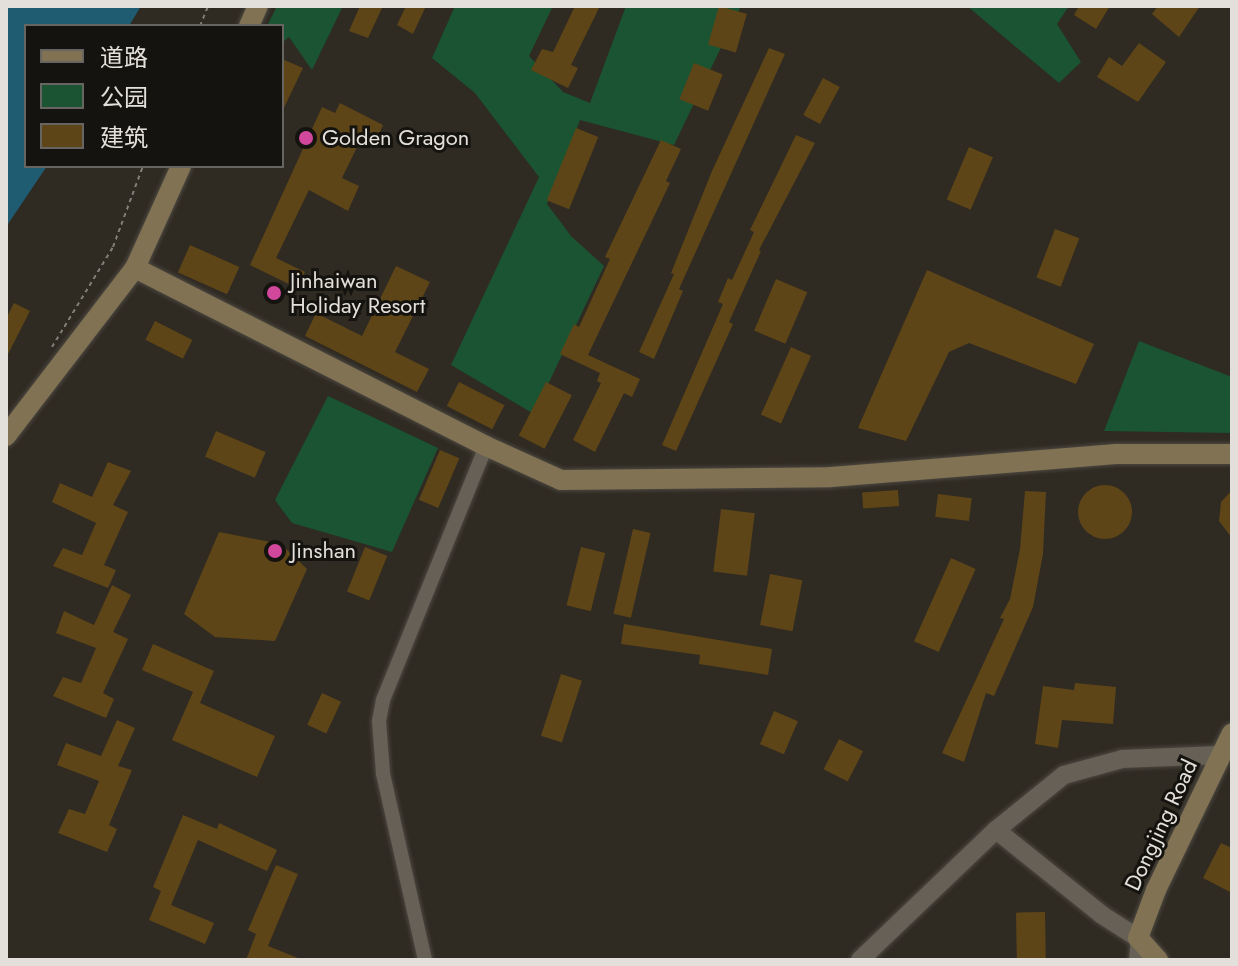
<!DOCTYPE html>
<html>
<head>
<meta charset="utf-8">
<style>
	body { margin:0 }
	#map { position:relative; width:1238px; height:966px; overflow:hidden; background:#2f2a22; font-family:Jost,"Noto Sans SC",sans-serif }
	div>[style] { position:absolute }
	.green>* { inset:0; background:#1a5432 }
	.water>* { inset:0; background:#1f5b71 }
	.building>* { inset:0; background:#5e4517; transform-origin:0 0 }
	.round { border-radius:50% }
	.path>* { height:2px; margin-top:-1px; transform-origin:0; background:repeating-linear-gradient(90deg,#827e78 0 4px,transparent 0 8px) }
	.roads { filter:drop-shadow(0 0 2px #4c4841) drop-shadow(0 0 2px #4c4841) }
	.minor>* { height:14px; margin:-7px; padding:0 7px; transform-origin:7px; border-radius:7px; background:#666057 }
	.tertiary>* { height:18px; margin:-9px; padding:0 9px; transform-origin:9px; border-radius:9px; background:#666057 }
	.secondary>* { height:20px; margin:-10px; padding:0 10px; transform-origin:10px; border-radius:10px; background:#807253 }
	.dots>* { width:22px; height:22px; translate:-50% -50%; box-sizing:border-box; border:4px solid #15130f; border-radius:50% }
	span { translate:-50% -50%; white-space:nowrap; text-align:center; line-height:1.15; -webkit-text-stroke:6px #15130f; paint-order:stroke }
	.poi-label { font-size:22px; color:#e3e0db }
	.left { translate:0 -50%; text-align:left }
	.street-label { font-size:22px; color:#e3e0db }
	.frame { position:absolute; inset:0; border:8px solid #e3e0db; pointer-events:none }
	.legend { position:absolute; left:24px; top:24px; width:260px; height:144px; box-sizing:border-box; background:#15130f; border:2px solid #676561; margin:0; padding:10px 14px; list-style:none; font-size:24px; color:#e3e0db }
	.legend li { display:flex; align-items:center; gap:16px; height:40px }
	.legend b { width:40px; border:2px solid #676561 }
</style>
</head>
<body>
<div id="map">
	<div class="green">
		<i style="clip-path:polygon(277px 6px,343px 6px,312px 70px,289px 37px,282px 43px,282px 26px,267px 26px)"></i>
		<i style="clip-path:polygon(455px 6px,553px 6px,529px 56px,563px 92px,590px 103px,626px 6px,741px 6px,674px 145px,580px 120px,547px 204px,571px 236px,604px 266px,534px 414px,451px 365px,539px 177px,475px 93px,432px 58px)"></i>
		<i style="clip-path:polygon(967px 6px,1069px 6px,1057px 24px,1081px 62px,1059px 83px)"></i>
		<i style="clip-path:polygon(1139px 341px,1232px 377px,1232px 433px,1104px 431px)"></i>
		<i style="clip-path:polygon(328px 396px,438px 448px,392px 552px,292px 523px,275px 500px)"></i>
	</div>
	<div class="water">
		<i style="clip-path:polygon(6px 6px,141px 6px,129px 26px,26px 26px,26px 166px,47px 166px,6px 227px)"></i>
	</div>
	<div class="building">
		<i style="clip-path:polygon(360px 6px,383px 6px,368px 38px,349px 31px)"></i>
		<i style="clip-path:polygon(406px 6px,426px 6px,413px 34px,397px 25px)"></i>
		<i style="clip-path:polygon(575px 6px,600px 6px,571px 65px,578px 68px,568px 88px,531px 70px,542px 49px,553px 52px)"></i>
		<i style="left:719px;top:6px;width:29px;height:40px;rotate:16deg"></i>
		<i style="clip-path:polygon(1079px 6px,1110px 6px,1096px 29px,1074px 15px)"></i>
		<i style="clip-path:polygon(1158px 6px,1200px 6px,1179px 37px,1152px 14px)"></i>
		<i style="clip-path:polygon(1139px 43px,1166px 62px,1138px 102px,1097px 77px,1109px 57px,1122px 66px)"></i>
		<i style="clip-path:polygon(769px 48px,785px 54px,679px 289px,683px 291px,654px 359px,639px 352px,674px 274px,671px 273px,712px 171px)"></i>
		<i style="clip-path:polygon(282px 59px,303px 68px,282px 112px)"></i>
		<i style="left:694px;top:63px;width:31px;height:39px;rotate:22deg"></i>
		<i style="left:823px;top:78px;width:19px;height:42px;rotate:28deg"></i>
		<i style="clip-path:polygon(340px 103px,383px 125px,374px 146px,361px 139px,342px 178px,359px 186px,348px 211px,309px 190px,276px 258px,305px 272px,297px 288px,250px 265px,322px 107px,335px 113px)"></i>
		<i style="left:576px;top:128px;width:24px;height:78px;rotate:22deg"></i>
		<i style="clip-path:polygon(796px 135px,815px 143px,759px 250px,761px 251px,729px 322px,733px 324px,676px 451px,662px 445px,723px 304px,718px 302px,728px 278px,732px 280px,754px 232px,750px 230px)"></i>
		<i style="clip-path:polygon(661px 140px,681px 149px,666px 181px,670px 183px,588px 355px,640px 379px,632px 397px,624px 393px,595px 452px,573px 440px,601px 383px,597px 381px,600px 373px,560px 354px,574px 324px,579px 327px,610px 259px,605px 257px)"></i>
		<i style="left:969px;top:147px;width:26px;height:57px;rotate:23deg"></i>
		<i style="left:1055px;top:229px;width:26px;height:52px;rotate:21deg"></i>
		<i style="left:190px;top:245px;width:54px;height:30px;rotate:24deg"></i>
		<i style="clip-path:polygon(396px 266px,430px 282px,395px 352px,429px 369px,417px 392px,305px 336px,316px 313px,362px 336px)"></i>
		<i style="clip-path:polygon(927px 270px,1094px 344px,1076px 384px,969px 343px,949px 352px,906px 441px,858px 428px)"></i>
		<i style="left:776px;top:279px;width:34px;height:56px;rotate:23deg"></i>
		<i style="clip-path:polygon(14px 303px,30px 311px,6px 358px,6px 319px)"></i>
		<i style="left:155px;top:321px;width:42px;height:21px;rotate:27deg"></i>
		<i style="left:791px;top:347px;width:22px;height:74px;rotate:24deg"></i>
		<i style="left:459px;top:382px;width:51px;height:27px;rotate:27deg"></i>
		<i style="left:546px;top:382px;width:29px;height:60px;rotate:27deg"></i>
		<i style="left:216px;top:431px;width:54px;height:28px;rotate:23deg"></i>
		<i style="left:440px;top:450px;width:21px;height:54px;rotate:23deg"></i>
		<i style="clip-path:polygon(108px 462px,131px 471px,113px 505px,128px 512px,104px 565px,116px 570px,108px 588px,53px 566px,63px 548px,82px 555px,96px 523px,52px 502px,60px 483px,92px 497px)"></i>
		<i class="round" style="left:1078px;top:485px;width:54px;height:54px"></i>
		<i style="left:898px;top:490px;width:16px;height:36px;rotate:86deg"></i>
		<i style="clip-path:polygon(1232px 490px,1232px 538px,1219px 521px,1221px 502px)"></i>
		<i style="clip-path:polygon(1025px 491px,1046px 492px,1043px 554px,1033px 607px,994px 696px,986px 693px,964px 762px,942px 753px,1004px 619px,1000px 618px,1010px 599px,1020px 549px)"></i>
		<i style="left:938px;top:494px;width:34px;height:23px;rotate:7deg"></i>
		<i style="left:721px;top:509px;width:34px;height:63px;rotate:7deg"></i>
		<i style="left:633px;top:529px;width:18px;height:87px;rotate:13deg"></i>
		<i style="clip-path:polygon(219px 532px,281px 544px,307px 569px,275px 641px,215px 637px,184px 614px)"></i>
		<i style="left:365px;top:547px;width:24px;height:48px;rotate:22deg"></i>
		<i style="left:581px;top:547px;width:25px;height:60px;rotate:14deg"></i>
		<i style="left:951px;top:558px;width:27px;height:91px;rotate:24deg"></i>
		<i style="left:770px;top:574px;width:33px;height:52px;rotate:11deg"></i>
		<i style="clip-path:polygon(112px 585px,131px 595px,113px 632px,128px 639px,103px 693px,114px 699px,106px 718px,53px 696px,63px 677px,81px 683px,96px 648px,56px 633px,64px 611px,94px 625px)"></i>
		<i style="clip-path:polygon(624px 624px,772px 649px,768px 675px,699px 664px,700px 655px,621px 644px)"></i>
		<i style="clip-path:polygon(153px 644px,214px 671px,200px 703px,275px 736px,257px 777px,172px 740px,193px 692px,142px 670px)"></i>
		<i style="left:561px;top:674px;width:22px;height:65px;rotate:18deg"></i>
		<i style="clip-path:polygon(1075px 683px,1116px 687px,1113px 724px,1062px 720px,1058px 748px,1035px 744px,1043px 686px,1074px 690px)"></i>
		<i style="left:322px;top:693px;width:21px;height:35px;rotate:25deg"></i>
		<i style="left:774px;top:711px;width:26px;height:36px;rotate:23deg"></i>
		<i style="clip-path:polygon(117px 720px,135px 728px,118px 766px,132px 770px,109px 825px,117px 829px,107px 852px,58px 833px,69px 809px,85px 814px,99px 781px,57px 765px,66px 743px,101px 756px)"></i>
		<i style="left:839px;top:739px;width:27px;height:34px;rotate:27deg"></i>
		<i style="clip-path:polygon(183px 815px,217px 829px,219px 823px,277px 850px,267px 871px,198px 840px,171px 905px,214px 923px,205px 944px,149px 920px,161px 891px,153px 887px)"></i>
		<i style="clip-path:polygon(1221px 843px,1232px 848px,1232px 893px,1203px 878px)"></i>
		<i style="clip-path:polygon(276px 865px,298px 874px,268px 946px,303px 960px,246px 960px,256px 934px,248px 930px)"></i>
		<i style="left:1045px;top:912px;width:48px;height:29px;rotate:89deg"></i>
	</div>
	<div class="path">
		<i style="left:200px;top:26px;width:22px;rotate:-68deg"></i>
		<i style="left:52px;top:347px;width:117px;rotate:-58.6deg"></i>
		<i style="left:113px;top:247px;width:86px;rotate:-69.7deg"></i>
	</div>
	<div class="roads">
		<div class="minor">
			<i style="left:425px;top:960px;width:192px;rotate:-102.7deg"></i>
			<i style="left:383px;top:773px;width:52px;rotate:-94.4deg"></i>
			<i style="left:379px;top:721px;width:21px;rotate:-79deg"></i>
			<i style="left:383px;top:700px;width:274px;rotate:-67.9deg"></i>
			<i style="left:1136px;top:960px;width:22px;rotate:-85deg"></i>
		</div>
		<div class="tertiary">
			<i style="left:996px;top:830px;width:136px;rotate:38.7deg"></i>
			<i style="left:1102px;top:915px;width:43px;rotate:32.6deg"></i>
			<i style="left:860px;top:960px;width:188px;rotate:-43.7deg"></i>
			<i style="left:996px;top:830px;width:87px;rotate:-39deg"></i>
			<i style="left:1064px;top:775px;width:60px;rotate:-15.4deg"></i>
			<i style="left:1122px;top:759px;width:98px;rotate:-2.3deg"></i>
		</div>
		<div class="secondary">
			<i style="left:249px;top:26px;width:22px;rotate:-66deg"></i>
			<i style="left:135px;top:268px;width:394px;rotate:26.9deg"></i>
			<i style="left:486px;top:446px;width:82px;rotate:24.4deg"></i>
			<i style="left:561px;top:480px;width:270px;rotate:-0.6deg"></i>
			<i style="left:831px;top:477px;width:286px;rotate:-4.6deg"></i>
			<i style="left:1116px;top:454px;width:116px"></i>
			<i style="left:6px;top:436px;width:212px;rotate:-52.5deg"></i>
			<i style="left:135px;top:268px;width:112px;rotate:-65.7deg"></i>
			<i style="left:1158px;top:960px;width:30px;rotate:-132deg"></i>
			<i style="left:1138px;top:938px;width:51px;rotate:-69.4deg"></i>
			<i style="left:1156px;top:890px;width:174px;rotate:-64.2deg"></i>
		</div>
	</div>
	<div class="dots">
		<i style="left:306px;top:138px;background:#d1479c"></i>
		<i style="left:274px;top:293px;background:#d1479c"></i>
		<i style="left:275px;top:551px;background:#d1479c"></i>
	</div>
	<div class="poi-label">
		<span class="left" style="left:322px;top:138px">Golden Gragon</span>
		<span class="left" style="left:290px;top:293px">Jinhaiwan<br>Holiday Resort</span>
		<span class="left" style="left:291px;top:551px">Jinshan</span>
	</div>
	<div class="street-label">
		<span style="left:1161px;top:825px;rotate:-65deg">Dongjing Road</span>
	</div>
	<div class="frame"></div>
	<ul class="legend">
	<li><b style="height:10px;background:#807253"></b>道路</li>
	<li><b style="height:22px;background:#1a5432"></b>公园</li>
	<li><b style="height:22px;background:#5e4517"></b>建筑</li>
	</ul>
</div>
</body>
</html>
